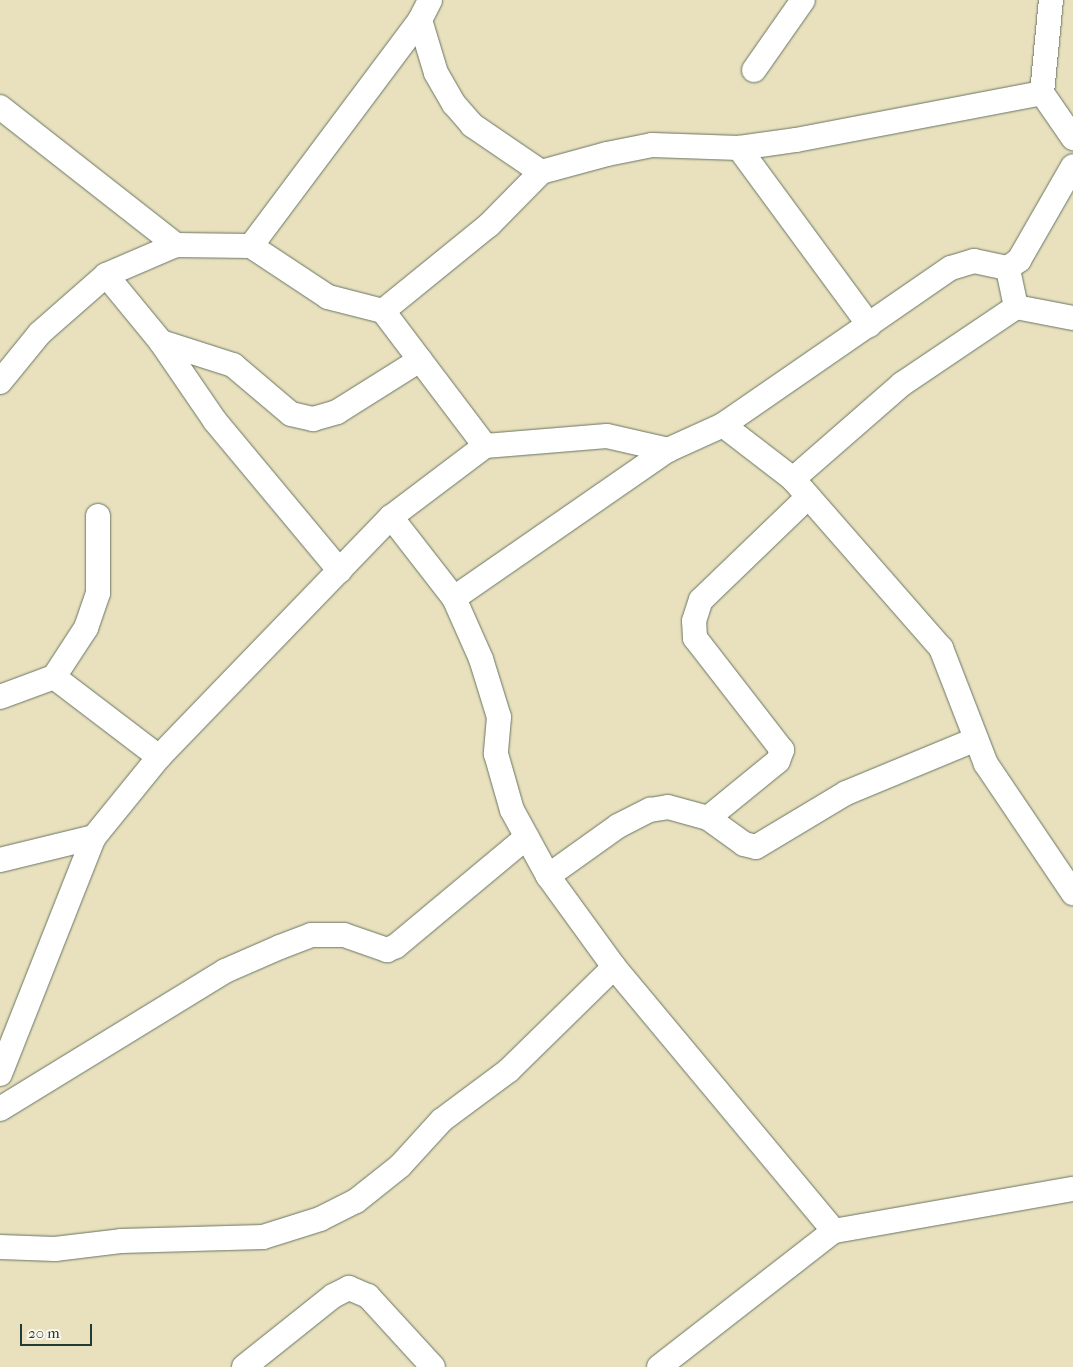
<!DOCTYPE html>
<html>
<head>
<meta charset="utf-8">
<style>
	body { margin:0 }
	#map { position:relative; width:1073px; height:1367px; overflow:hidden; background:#e9e0bd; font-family:"IM FELL French Canon",serif }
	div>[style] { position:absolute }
	.roads { filter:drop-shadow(0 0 1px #667664) drop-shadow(0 0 1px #667664) }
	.minor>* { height:24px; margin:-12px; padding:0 12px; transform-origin:12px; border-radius:12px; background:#fff }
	span { translate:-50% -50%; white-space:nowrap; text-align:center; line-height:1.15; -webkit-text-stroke:4px #fbf7ec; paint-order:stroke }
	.scale { position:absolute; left:20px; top:1324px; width:72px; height:22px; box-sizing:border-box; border:2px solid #1f3d34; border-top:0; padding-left:6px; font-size:15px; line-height:18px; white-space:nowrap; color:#1f3d34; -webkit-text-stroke:4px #fbf7ec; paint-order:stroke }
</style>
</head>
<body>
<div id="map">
	<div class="roads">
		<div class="minor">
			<i style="left:420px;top:20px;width:55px;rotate:73.2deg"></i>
			<i style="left:436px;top:73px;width:36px;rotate:60deg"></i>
			<i style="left:454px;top:104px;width:28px;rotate:49deg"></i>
			<i style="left:472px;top:125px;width:83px;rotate:34.3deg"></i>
			<i style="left:754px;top:70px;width:85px;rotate:-55deg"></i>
			<i style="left:1042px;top:93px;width:93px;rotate:-84.5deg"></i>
			<i style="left:0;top:107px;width:224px;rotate:38.1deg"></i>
			<i style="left:739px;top:148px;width:220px;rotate:53.7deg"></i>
			<i style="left:251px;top:246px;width:282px;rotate:-53.2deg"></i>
			<i style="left:420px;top:20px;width:22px;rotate:-63deg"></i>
			<i style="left:106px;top:275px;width:87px;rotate:50.6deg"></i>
			<i style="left:161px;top:342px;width:76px;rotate:17.7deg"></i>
			<i style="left:233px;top:365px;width:76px;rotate:40.2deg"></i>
			<i style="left:291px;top:414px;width:23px;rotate:13deg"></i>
			<i style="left:313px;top:419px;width:25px;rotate:-16deg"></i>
			<i style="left:337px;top:412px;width:98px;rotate:-32.1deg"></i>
			<i style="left:1016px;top:307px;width:58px;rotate:10.9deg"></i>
			<i style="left:383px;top:311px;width:169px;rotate:52.9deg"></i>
			<i style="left:161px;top:342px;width:96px;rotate:55.6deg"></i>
			<i style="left:215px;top:421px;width:195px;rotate:50.2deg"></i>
			<i style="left:0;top:382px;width:63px;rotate:-50.8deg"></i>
			<i style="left:40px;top:333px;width:88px;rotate:-41.3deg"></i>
			<i style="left:106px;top:275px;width:76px;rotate:-23.2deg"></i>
			<i style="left:176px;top:245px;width:75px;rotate:0.8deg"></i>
			<i style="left:251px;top:246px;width:92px;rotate:33.5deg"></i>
			<i style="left:328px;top:297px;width:57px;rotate:14.3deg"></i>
			<i style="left:383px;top:311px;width:136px;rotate:-39.1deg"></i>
			<i style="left:489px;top:225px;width:74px;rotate:-45.5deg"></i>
			<i style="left:541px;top:172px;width:68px;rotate:-15.3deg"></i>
			<i style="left:607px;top:154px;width:46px;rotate:-11.3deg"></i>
			<i style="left:652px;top:145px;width:87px;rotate:2deg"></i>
			<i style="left:739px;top:148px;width:58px;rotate:-8deg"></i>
			<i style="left:796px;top:140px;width:250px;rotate:-10.8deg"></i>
			<i style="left:1042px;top:93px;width:55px;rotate:55.4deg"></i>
			<i style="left:723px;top:425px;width:88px;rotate:37.6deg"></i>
			<i style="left:793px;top:479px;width:225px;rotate:48.8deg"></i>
			<i style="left:941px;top:648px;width:124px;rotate:68.8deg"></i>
			<i style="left:986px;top:764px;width:156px;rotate:56deg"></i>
			<i style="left:793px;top:479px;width:145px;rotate:-41.1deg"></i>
			<i style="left:902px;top:384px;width:138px;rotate:-34deg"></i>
			<i style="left:1016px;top:307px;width:40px;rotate:-102deg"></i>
			<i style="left:391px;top:517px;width:103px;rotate:52.1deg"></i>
			<i style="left:454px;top:598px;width:67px;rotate:66.1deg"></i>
			<i style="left:481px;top:659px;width:61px;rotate:72.8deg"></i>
			<i style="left:499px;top:717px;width:37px;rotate:95deg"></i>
			<i style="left:496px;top:754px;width:58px;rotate:74.1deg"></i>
			<i style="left:512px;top:810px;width:75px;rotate:61.4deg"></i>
			<i style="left:548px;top:876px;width:112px;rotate:54deg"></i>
			<i style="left:614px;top:967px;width:344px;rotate:50.2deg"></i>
			<i style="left:454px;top:598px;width:260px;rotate:-34.7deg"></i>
			<i style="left:54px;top:677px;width:59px;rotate:-56.9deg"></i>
			<i style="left:86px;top:628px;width:37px;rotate:-71deg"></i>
			<i style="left:98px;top:593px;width:77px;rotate:-90deg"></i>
			<i style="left:0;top:697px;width:58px;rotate:-20.3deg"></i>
			<i style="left:54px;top:677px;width:132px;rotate:37.3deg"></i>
			<i style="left:708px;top:818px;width:90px;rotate:-39.2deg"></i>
			<i style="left:778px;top:761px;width:12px;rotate:-70deg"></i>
			<i style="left:782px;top:750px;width:142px;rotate:-127.8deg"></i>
			<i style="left:695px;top:638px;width:17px;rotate:-93deg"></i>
			<i style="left:694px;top:621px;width:22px;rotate:-72deg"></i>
			<i style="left:701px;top:600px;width:149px;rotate:-43.9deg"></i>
			<i style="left:0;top:860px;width:97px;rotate:-13.7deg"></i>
			<i style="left:548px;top:876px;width:86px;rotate:-35.5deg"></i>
			<i style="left:618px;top:826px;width:36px;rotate:-27deg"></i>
			<i style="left:650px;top:810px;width:18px;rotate:-9deg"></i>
			<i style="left:668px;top:807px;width:41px;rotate:15.4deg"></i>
			<i style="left:708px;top:818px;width:44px;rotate:35.8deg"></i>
			<i style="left:744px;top:844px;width:12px;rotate:14deg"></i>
			<i style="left:756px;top:847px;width:105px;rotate:-31deg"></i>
			<i style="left:846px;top:793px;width:139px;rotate:-22.5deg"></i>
			<i style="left:0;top:1074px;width:255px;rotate:-68.4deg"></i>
			<i style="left:94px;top:837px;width:103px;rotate:-50.9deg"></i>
			<i style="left:159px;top:757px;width:334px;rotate:-46deg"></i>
			<i style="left:391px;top:517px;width:118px;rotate:-37.1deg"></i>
			<i style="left:485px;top:446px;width:122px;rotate:-4.7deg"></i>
			<i style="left:607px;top:436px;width:63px;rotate:12.9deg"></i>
			<i style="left:668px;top:450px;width:60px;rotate:-24.4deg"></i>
			<i style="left:723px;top:425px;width:277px;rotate:-34.6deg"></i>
			<i style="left:951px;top:268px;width:24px;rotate:-17deg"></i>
			<i style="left:974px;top:261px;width:35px;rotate:12deg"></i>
			<i style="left:1008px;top:268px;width:14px;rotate:-36deg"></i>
			<i style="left:1019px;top:260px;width:108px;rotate:-60.1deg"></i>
			<i style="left:0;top:1109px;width:264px;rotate:-31.5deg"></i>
			<i style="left:225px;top:971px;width:60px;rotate:-23.6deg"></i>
			<i style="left:280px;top:947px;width:33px;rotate:-21deg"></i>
			<i style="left:311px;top:935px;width:33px"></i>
			<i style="left:344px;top:935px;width:46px;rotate:19.2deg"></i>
			<i style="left:387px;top:950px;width:10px;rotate:-24deg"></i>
			<i style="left:396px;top:946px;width:170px;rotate:-39.8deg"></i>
			<i style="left:0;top:1247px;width:55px;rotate:2.1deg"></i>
			<i style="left:55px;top:1249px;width:66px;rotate:-6.9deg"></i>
			<i style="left:121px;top:1241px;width:142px;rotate:-1.6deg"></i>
			<i style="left:263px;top:1237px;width:60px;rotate:-17.5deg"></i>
			<i style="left:320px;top:1219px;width:40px;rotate:-26.6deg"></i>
			<i style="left:356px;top:1201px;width:56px;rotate:-38.5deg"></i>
			<i style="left:400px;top:1166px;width:62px;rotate:-47.6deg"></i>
			<i style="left:442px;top:1120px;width:84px;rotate:-36.7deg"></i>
			<i style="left:509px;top:1070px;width:147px;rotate:-44.4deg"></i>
			<i style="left:244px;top:1367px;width:114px;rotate:-38.6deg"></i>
			<i style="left:333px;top:1296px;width:18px;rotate:-27deg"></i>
			<i style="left:349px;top:1288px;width:21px;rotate:23deg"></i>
			<i style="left:368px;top:1296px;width:96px;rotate:47.5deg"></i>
			<i style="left:659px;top:1367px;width:222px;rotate:-37.9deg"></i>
			<i style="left:834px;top:1231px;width:243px;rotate:-10deg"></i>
		</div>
	</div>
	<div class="scale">20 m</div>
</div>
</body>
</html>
